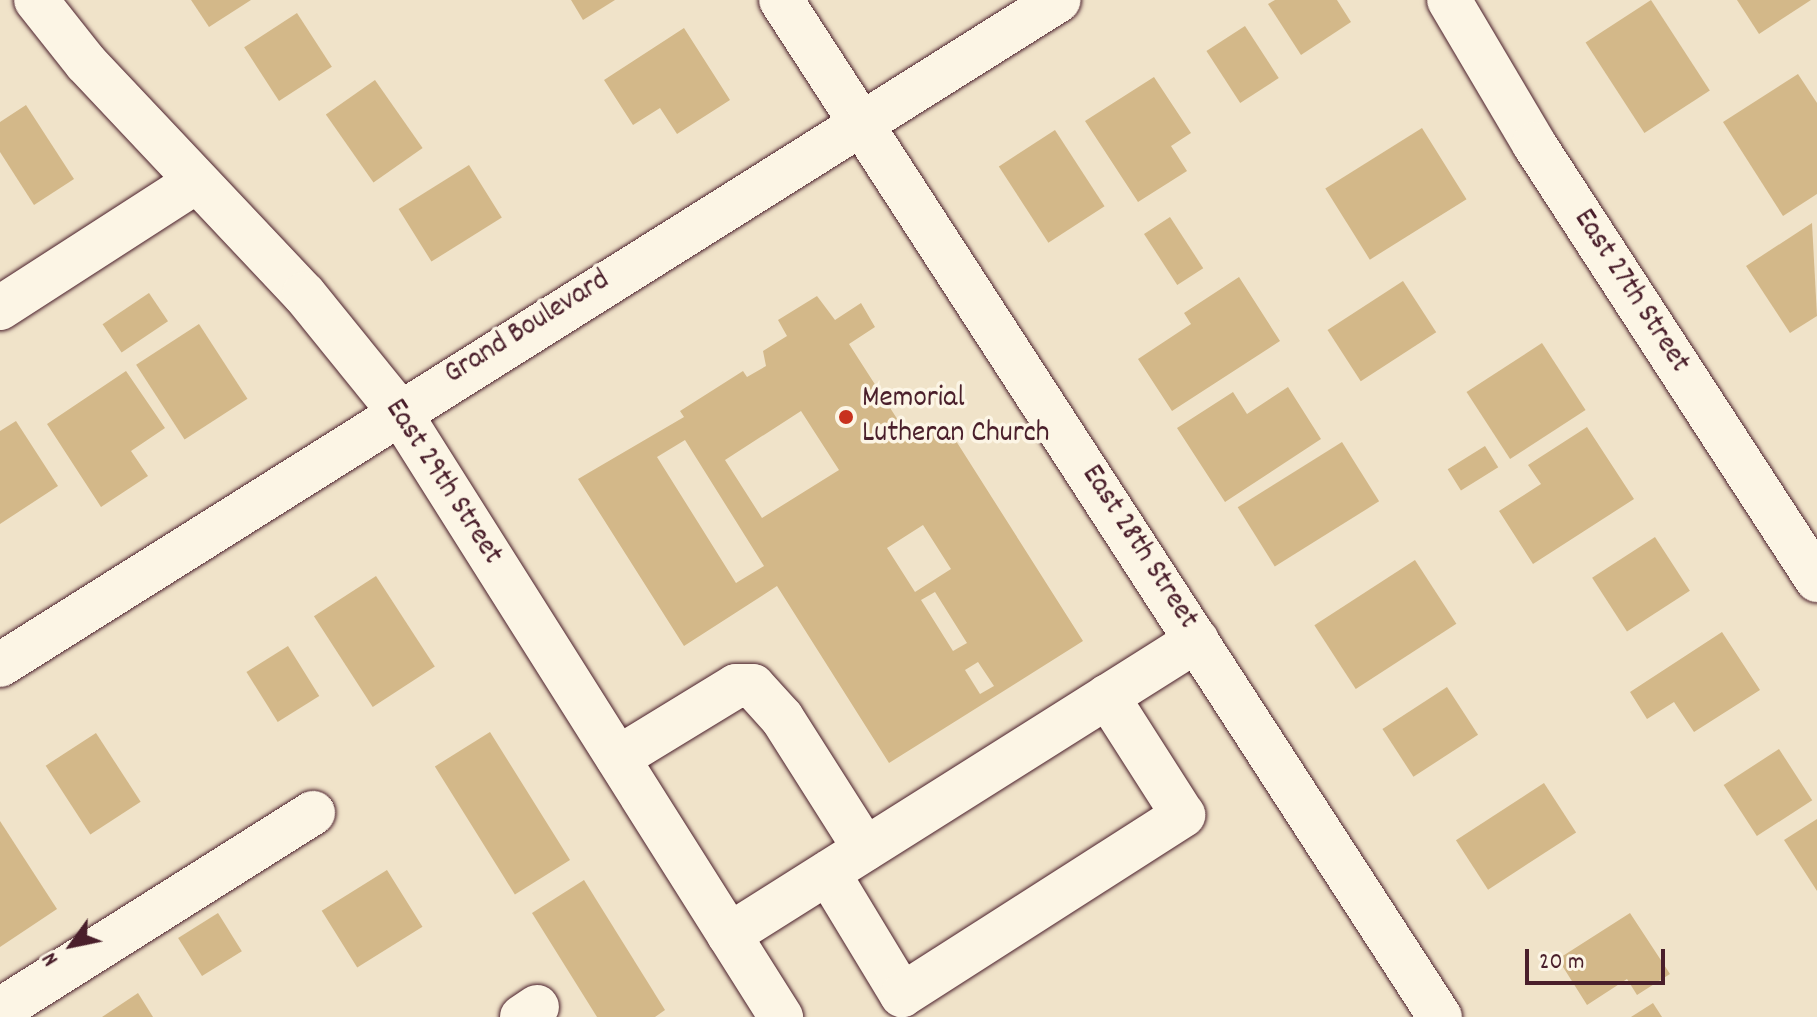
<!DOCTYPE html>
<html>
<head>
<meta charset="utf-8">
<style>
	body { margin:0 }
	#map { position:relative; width:1817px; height:1017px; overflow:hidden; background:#f0e3c9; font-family:Dekko,sans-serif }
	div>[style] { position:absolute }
	.building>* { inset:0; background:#d3b889; transform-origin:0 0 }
	.roads { filter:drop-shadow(0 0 2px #4a1f2b) drop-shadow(0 0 2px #4a1f2b) }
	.minor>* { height:44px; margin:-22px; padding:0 22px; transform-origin:22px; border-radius:22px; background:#fcf5e5 }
	.major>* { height:44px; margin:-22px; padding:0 22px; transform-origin:22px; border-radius:22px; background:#fcf5e5 }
	.dots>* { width:22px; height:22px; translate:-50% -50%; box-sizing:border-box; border:4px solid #fcf5e5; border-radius:50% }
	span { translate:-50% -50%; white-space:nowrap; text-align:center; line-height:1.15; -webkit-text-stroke:7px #fcf5e5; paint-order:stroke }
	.street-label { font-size:30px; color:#4a1f2b }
	.poi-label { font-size:30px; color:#4a1f2b }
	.left { translate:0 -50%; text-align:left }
	.north { position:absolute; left:32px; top:905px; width:80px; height:80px; -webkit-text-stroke:6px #fcf5e5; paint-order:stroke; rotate:237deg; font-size:22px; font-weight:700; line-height:32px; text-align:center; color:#4a1f2b }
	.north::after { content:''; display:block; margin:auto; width:28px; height:36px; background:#4a1f2b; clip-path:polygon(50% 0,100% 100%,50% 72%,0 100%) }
	.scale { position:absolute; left:1525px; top:949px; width:140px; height:36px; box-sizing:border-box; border:4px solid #4a1f2b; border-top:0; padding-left:10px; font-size:24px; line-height:28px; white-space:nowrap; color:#4a1f2b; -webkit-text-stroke:6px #fcf5e5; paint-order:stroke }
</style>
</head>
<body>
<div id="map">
	<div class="building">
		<i style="clip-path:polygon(191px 0,251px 0,209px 27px)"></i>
		<i style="clip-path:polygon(571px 0,615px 0,583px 20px)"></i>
		<i style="clip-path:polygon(1275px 0,1337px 0,1351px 22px,1301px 55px,1268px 4px)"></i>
		<i style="left:1651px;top:0;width:108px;height:78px;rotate:57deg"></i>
		<i style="clip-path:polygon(1737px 0,1811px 0,1759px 34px)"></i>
		<i style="left:297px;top:13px;width:64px;height:63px;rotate:57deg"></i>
		<i style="left:1245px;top:26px;width:62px;height:46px;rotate:57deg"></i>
		<i style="clip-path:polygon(684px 28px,730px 100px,677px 134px,660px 108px,633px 125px,604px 80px)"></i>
		<i style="clip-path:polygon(1798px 74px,1817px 103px,1817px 194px,1783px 216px,1723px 122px)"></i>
		<i style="clip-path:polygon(1154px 77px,1191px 133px,1171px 146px,1187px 171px,1138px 202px,1085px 121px)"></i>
		<i style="left:375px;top:80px;width:83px;height:60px;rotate:55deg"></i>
		<i style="clip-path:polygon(26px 105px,74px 179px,34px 205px,0 152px,0 122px)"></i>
		<i style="left:1422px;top:128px;width:84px;height:114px;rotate:58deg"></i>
		<i style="left:1055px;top:130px;width:91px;height:67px;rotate:57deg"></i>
		<i style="left:469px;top:165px;width:62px;height:83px;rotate:58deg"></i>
		<i style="left:1170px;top:217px;width:61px;height:31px;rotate:57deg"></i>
		<i style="clip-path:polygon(1812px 223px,1817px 316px,1790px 333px,1746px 266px)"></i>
		<i style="clip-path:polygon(1239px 277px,1280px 341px,1172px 411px,1138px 359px,1191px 324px,1184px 313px)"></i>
		<i style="left:1403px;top:281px;width:61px;height:90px;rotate:57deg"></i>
		<i style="left:149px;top:293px;width:34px;height:56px;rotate:56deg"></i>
		<i style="clip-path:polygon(evenodd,817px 296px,835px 320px,861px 303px,875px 327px,849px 344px,912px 442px,944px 422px,1083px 641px,889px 763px,777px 586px,684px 646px,578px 479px,684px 417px,680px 411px,743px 371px,747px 377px,766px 366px,763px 351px,787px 336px,778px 320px,817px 296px,801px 411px,839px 470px,762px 518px,725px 460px,801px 411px,817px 296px,685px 440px,764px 566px,736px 583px,657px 457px,685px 440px,817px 296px,923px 525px,951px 569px,915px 592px,887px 548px,923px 525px,817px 296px,935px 592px,967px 643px,953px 651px,921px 600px,935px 592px,817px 296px,978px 662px,994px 686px,980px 694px,965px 670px,978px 662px)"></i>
		<i style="left:199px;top:324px;width:89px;height:75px;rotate:57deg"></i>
		<i style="left:1542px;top:343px;width:80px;height:90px;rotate:57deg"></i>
		<i style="clip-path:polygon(126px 371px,165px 428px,131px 451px,148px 476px,101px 507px,47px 424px)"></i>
		<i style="clip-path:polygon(1288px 387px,1321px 439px,1225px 502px,1177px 428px,1233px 392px,1247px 414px)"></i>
		<i style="clip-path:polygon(16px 421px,58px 486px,0 524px,0 431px)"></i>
		<i style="clip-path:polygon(1587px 427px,1634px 499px,1533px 564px,1499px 511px,1541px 484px,1528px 465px)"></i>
		<i style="left:1342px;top:442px;width:70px;height:123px;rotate:58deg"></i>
		<i style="left:1485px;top:446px;width:25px;height:44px;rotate:58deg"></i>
		<i style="left:1655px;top:537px;width:64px;height:75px;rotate:57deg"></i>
		<i style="left:1415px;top:560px;width:76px;height:120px;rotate:57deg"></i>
		<i style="left:376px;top:576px;width:108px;height:74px;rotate:57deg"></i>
		<i style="clip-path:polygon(1722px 632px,1760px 690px,1694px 732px,1674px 702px,1647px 719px,1630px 692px)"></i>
		<i style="left:288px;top:646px;width:59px;height:49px;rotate:58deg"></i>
		<i style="left:1447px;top:687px;width:57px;height:77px;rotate:57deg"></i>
		<i style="left:490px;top:732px;width:151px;height:65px;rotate:58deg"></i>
		<i style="left:96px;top:733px;width:82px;height:60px;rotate:57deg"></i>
		<i style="left:1779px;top:749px;width:61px;height:66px;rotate:57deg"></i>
		<i style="left:1544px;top:783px;width:59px;height:105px;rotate:57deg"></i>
		<i style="clip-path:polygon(1817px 819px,1817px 891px,1784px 840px)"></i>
		<i style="clip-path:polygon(0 821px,57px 909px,0 947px)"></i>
		<i style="left:387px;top:870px;width:67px;height:77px;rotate:58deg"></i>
		<i style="clip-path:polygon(584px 880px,665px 1010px,655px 1017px,597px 1017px,532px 913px)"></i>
		<i style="left:218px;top:913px;width:45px;height:47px;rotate:58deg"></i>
		<i style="clip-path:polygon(1630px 913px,1670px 974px,1637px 995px,1627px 979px,1587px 1005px,1558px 959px)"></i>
		<i style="clip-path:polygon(138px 993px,153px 1017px,102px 1017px)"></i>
		<i style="clip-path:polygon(1653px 1003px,1662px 1017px,1631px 1017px)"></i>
	</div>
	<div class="roads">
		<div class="minor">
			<i style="left:36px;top:0;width:80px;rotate:51.6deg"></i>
			<i style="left:86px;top:63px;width:318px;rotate:46.7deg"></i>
			<i style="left:304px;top:294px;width:149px;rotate:51deg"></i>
			<i style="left:398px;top:410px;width:718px;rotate:57.75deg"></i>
			<i style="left:781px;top:0;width:1212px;rotate:57.06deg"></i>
			<i style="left:1449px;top:0;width:167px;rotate:59.4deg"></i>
			<i style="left:1534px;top:144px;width:520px;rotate:57.01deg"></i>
			<i style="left:0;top:308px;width:234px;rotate:-32.8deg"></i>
			<i style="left:618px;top:758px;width:138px;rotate:-31.4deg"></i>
			<i style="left:736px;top:686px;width:17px"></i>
			<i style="left:753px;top:686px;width:43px;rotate:47.8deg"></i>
			<i style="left:782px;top:718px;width:155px;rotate:57.6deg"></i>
			<i style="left:828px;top:873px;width:143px;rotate:58.8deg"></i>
			<i style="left:902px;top:995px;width:334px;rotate:-32.6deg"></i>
			<i style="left:1183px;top:815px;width:141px;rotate:-122.6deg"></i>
			<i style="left:729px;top:935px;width:553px;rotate:-32.22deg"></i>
			<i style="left:0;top:1010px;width:370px;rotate:-32.2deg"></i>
			<i style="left:522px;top:1017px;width:18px;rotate:-34deg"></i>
		</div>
		<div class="major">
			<i style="left:0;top:665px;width:1250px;rotate:-32.13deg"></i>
		</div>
	</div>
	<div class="dots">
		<i style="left:846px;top:417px;background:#c8321e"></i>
	</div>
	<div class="street-label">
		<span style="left:1630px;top:292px;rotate:57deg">East 27th Street</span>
		<span style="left:528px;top:329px;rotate:-32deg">Grand Boulevard</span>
		<span style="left:442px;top:483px;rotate:57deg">East 29th Street</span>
		<span style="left:1138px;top:548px;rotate:57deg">East 28th Street</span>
	</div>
	<div class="poi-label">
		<span class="left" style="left:862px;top:417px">Memorial<br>Lutheran Church</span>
	</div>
	<div class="north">N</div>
	<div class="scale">20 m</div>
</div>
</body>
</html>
